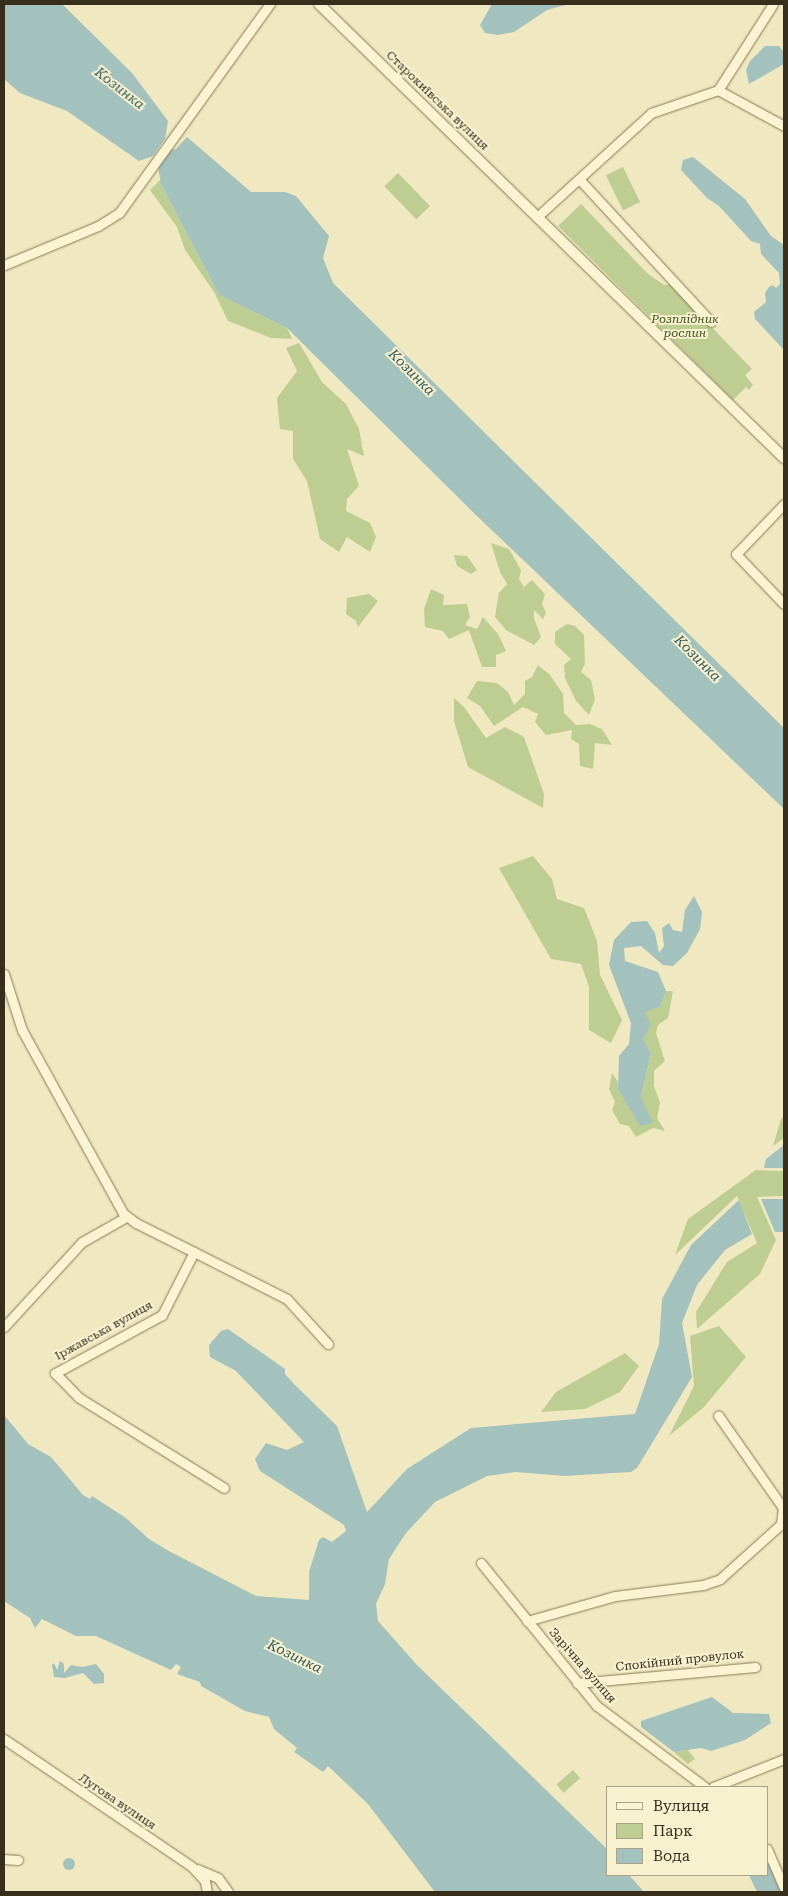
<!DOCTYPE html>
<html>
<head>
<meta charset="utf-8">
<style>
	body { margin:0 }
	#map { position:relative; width:788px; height:1896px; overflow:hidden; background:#efe8c0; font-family:"Roboto Serif",serif }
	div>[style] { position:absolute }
	.green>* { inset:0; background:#bece93; transform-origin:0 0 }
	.water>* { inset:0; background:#a3c1bd }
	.round { border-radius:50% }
	.roads { filter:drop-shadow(0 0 1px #897957) drop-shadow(0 0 1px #897957) }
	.minor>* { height:9px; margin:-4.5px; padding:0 4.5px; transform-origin:4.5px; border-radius:4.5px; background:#faf4d3 }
	.tertiary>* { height:10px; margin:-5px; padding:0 5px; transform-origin:5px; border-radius:5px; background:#faf4d3 }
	span { translate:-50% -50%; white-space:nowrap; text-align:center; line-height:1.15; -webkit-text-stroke:4px #f7f1d0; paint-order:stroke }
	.street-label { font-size:12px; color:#382e1c }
	.park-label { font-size:12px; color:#415522; font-style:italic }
	.water-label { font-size:14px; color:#2b5559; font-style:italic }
	.frame { position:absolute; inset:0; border:5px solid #382e1c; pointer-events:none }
	.legend { position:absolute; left:606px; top:1786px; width:162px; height:90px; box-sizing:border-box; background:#f7f1d0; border:1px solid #aba388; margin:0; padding:6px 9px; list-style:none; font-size:15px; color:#382e1c }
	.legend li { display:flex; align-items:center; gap:10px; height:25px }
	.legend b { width:25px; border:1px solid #aba388 }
</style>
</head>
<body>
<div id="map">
	<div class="green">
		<i style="left:623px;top:167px;width:39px;height:19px;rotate:64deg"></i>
		<i style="left:398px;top:173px;width:46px;height:19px;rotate:46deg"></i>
		<i style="clip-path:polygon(163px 177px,161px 184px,219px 295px,287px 328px,292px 339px,271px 338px,228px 321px,214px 292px,185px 250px,177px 227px,150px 190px)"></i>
		<i style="clip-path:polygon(581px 204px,647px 273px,664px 285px,670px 284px,752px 369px,745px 375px,753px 385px,749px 390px,746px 387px,733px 400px,558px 226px)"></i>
		<i style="clip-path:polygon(299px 343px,322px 382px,346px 404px,359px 429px,364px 456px,347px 449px,359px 486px,347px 499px,346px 511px,370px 523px,376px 537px,370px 552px,347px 537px,339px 552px,320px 539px,307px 481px,293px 459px,293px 431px,280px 429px,277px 398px,297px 371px,286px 348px)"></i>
		<i style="clip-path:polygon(491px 543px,509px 549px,521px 570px,519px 579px,524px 587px,532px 580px,545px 594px,542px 604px,546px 613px,543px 619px,534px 610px,534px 618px,541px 637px,534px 645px,506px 630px,495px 617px,499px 593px,507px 584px,500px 572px)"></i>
		<i style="clip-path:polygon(454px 555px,467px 556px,477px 570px,471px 574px,457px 566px)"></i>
		<i style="clip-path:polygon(431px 589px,444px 595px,443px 605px,467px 604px,470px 617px,465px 625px,477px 629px,483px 617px,498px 634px,506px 651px,496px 655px,496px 667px,482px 667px,469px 630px,449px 639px,443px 631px,425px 627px,424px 609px)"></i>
		<i style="clip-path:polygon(369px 594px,378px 601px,358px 627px,356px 621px,346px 614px,347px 598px)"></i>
		<i style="clip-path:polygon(567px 624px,575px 626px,584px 635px,585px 664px,581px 672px,591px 680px,595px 699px,589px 715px,576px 701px,565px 678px,564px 665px,571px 659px,555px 644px,555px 632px)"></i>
		<i style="clip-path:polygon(538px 665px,550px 675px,563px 694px,564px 713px,576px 725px,590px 724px,602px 729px,612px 745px,595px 743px,593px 769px,580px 766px,579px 744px,571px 739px,572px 730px,546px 735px,535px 722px,538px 714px,523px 707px,494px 726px,480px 706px,467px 698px,477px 681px,497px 683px,508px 692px,514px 705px,525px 694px,525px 681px,532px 677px)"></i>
		<i style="clip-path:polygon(454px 698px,464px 707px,486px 738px,505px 727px,524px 737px,544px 794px,543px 808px,468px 767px,454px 721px)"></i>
		<i style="clip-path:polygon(533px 856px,552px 879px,557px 899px,584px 908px,597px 941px,600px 975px,622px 1020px,611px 1043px,589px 1030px,589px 987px,581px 964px,551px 959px,499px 868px)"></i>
		<i style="clip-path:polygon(666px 991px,673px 991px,668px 1018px,658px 1025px,656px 1033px,665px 1061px,654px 1071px,654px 1086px,660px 1103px,657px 1118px,665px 1131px,653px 1128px,636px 1137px,629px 1126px,620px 1124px,612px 1110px,615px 1102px,609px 1089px,612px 1073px,618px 1082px,618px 1089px,641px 1097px,651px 1055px,643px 1039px,644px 1011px,660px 1007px)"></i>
		<i style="clip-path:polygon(784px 1117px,784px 1138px,773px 1146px,781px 1119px)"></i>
		<i style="clip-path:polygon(756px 1170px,784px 1171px,784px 1196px,757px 1197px,776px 1240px,760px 1274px,697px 1329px,696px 1312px,727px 1262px,757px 1243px,737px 1196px,675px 1255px,688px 1219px)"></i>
		<i style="clip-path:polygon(719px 1326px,746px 1357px,704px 1407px,669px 1436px,694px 1386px,690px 1336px)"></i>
		<i style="clip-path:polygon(625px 1353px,639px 1366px,620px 1392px,585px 1409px,541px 1412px,556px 1392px)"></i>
		<i style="clip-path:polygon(688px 1750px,695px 1759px,688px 1764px,674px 1752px)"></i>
		<i style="left:573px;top:1770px;width:11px;height:22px;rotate:49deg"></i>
	</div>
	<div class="water">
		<i style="clip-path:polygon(4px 4px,62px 4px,132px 73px,168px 121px,165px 139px,153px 156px,139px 161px,67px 111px,20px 93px,4px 79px)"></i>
		<i style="clip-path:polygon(492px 4px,569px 4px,547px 10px,514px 32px,498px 35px,485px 33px,480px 25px)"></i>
		<i style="clip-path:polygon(765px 46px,779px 46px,783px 51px,784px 64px,749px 84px,746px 70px,750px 61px)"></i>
		<i style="clip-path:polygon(187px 137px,251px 192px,285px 192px,296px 196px,329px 236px,323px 258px,333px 283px,784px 728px,784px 809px,477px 516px,287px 328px,219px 295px,161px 184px,158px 166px,168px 150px,176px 149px)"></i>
		<i style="clip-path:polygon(693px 157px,745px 199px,771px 236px,784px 245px,784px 350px,755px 319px,754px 312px,766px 302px,765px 293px,769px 287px,773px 285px,776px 288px,780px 284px,779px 273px,761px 254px,760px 244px,751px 241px,719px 206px,707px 198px,681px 170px,683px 160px)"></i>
		<i style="clip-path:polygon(694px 896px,702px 912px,700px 929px,687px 953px,673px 966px,663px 965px,641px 946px,624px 948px,625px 961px,658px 972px,666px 991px,660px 1007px,645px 1012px,651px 1025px,643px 1039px,651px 1054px,641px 1097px,653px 1123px,640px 1126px,618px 1089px,619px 1056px,629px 1044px,631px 1023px,609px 965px,614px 940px,631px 922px,647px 921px,655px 933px,659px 953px,664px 946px,662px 928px,669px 923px,673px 930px,682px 932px,685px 910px)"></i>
		<i style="clip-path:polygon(784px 1145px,784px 1168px,764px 1168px,766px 1159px)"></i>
		<i style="clip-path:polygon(761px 1199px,784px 1199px,784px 1232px,775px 1232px)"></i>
		<i style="clip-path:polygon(739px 1200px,752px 1234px,725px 1250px,697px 1285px,682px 1323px,692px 1377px,637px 1468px,631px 1472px,564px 1476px,516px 1472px,487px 1476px,435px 1502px,406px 1533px,389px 1559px,385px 1584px,376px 1604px,378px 1621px,417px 1665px,607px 1849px,607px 1875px,629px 1875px,644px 1892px,435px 1892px,368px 1804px,328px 1766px,323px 1772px,294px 1752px,297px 1748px,274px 1729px,269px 1717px,245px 1711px,201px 1686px,200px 1682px,177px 1674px,181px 1667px,176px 1664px,171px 1670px,96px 1636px,76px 1636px,42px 1619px,35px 1628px,30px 1618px,4px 1601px,4px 1415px,28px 1444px,51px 1457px,83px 1495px,90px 1499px,92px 1496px,126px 1518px,149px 1539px,167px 1550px,256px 1596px,309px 1600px,309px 1572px,319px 1540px,323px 1537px,332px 1542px,346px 1531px,344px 1525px,260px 1471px,255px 1459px,266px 1443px,287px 1450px,304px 1442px,236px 1371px,210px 1357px,209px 1345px,221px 1331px,228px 1329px,285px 1369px,285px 1374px,294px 1384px,337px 1426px,367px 1512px,407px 1469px,471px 1428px,635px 1414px,659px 1344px,662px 1299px,691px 1245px)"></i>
		<i style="clip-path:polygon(60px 1661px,64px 1664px,64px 1673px,71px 1665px,82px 1667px,96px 1664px,104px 1674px,104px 1683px,94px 1684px,83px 1673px,65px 1678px,54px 1677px,52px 1665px,54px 1663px,57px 1670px)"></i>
		<i style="clip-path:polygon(712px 1697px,733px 1713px,769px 1714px,771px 1723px,745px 1740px,711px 1751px,701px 1748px,674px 1752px,641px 1727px,641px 1721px)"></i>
		<i class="round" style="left:63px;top:1858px;width:12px;height:12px"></i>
		<i style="clip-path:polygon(767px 1859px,782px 1885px,782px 1892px,757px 1892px,749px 1875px,767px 1875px)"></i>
	</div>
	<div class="roads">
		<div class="minor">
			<i style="left:718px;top:90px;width:75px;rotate:28.6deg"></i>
			<i style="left:580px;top:180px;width:193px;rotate:47.3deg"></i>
			<i style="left:538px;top:216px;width:153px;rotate:-42.3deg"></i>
			<i style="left:651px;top:113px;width:71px;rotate:-18.9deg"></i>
			<i style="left:718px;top:90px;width:102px;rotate:-57.4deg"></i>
			<i style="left:4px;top:265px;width:102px;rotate:-22.5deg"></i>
			<i style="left:98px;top:226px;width:25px;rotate:-32deg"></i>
			<i style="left:119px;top:213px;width:258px;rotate:-54.2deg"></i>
			<i style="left:784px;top:504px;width:69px;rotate:133.8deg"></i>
			<i style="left:736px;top:554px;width:69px;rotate:46.2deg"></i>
			<i style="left:4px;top:974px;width:59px;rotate:72.2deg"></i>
			<i style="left:22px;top:1030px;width:209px;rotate:61.1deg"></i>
			<i style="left:123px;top:1213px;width:16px;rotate:38deg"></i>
			<i style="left:136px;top:1223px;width:65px;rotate:26.6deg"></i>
			<i style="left:194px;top:1252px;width:71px;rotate:116.9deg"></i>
			<i style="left:162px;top:1315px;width:122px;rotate:151.5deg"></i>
			<i style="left:55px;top:1373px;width:33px;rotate:46deg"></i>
			<i style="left:78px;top:1397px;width:172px;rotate:31.9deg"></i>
			<i style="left:194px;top:1252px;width:104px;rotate:26.8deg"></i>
			<i style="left:287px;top:1299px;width:61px;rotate:47.7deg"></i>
			<i style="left:4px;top:1327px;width:115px;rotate:-47.5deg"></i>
			<i style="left:82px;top:1242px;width:51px;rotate:-29.6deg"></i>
			<i style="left:481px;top:1563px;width:184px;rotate:51deg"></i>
			<i style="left:597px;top:1706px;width:135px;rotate:36.9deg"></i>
			<i style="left:527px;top:1621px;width:91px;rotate:-15.9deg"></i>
			<i style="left:615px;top:1596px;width:89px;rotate:-7.1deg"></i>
			<i style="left:703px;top:1585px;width:18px;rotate:-19deg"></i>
			<i style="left:720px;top:1579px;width:82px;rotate:-42deg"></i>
			<i style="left:781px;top:1524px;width:16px;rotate:-83deg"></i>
			<i style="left:783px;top:1508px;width:113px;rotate:-125deg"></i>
			<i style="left:577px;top:1683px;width:179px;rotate:-5.1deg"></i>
			<i style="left:4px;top:1739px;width:227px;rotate:34.2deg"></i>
			<i style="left:192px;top:1867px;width:19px;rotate:47deg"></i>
			<i style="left:205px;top:1881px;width:11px;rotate:80deg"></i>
			<i style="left:713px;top:1787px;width:76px;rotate:-21.5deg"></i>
			<i style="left:767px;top:1849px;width:43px;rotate:66.4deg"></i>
			<i style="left:4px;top:1859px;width:14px;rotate:4deg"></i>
			<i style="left:197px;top:1869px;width:23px;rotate:23deg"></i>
			<i style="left:218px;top:1878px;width:17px;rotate:54deg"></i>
		</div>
		<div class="tertiary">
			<i style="left:319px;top:4px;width:650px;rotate:44.31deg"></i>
		</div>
	</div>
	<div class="street-label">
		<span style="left:437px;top:101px;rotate:44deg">Старокиївська вулиця</span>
		<span style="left:104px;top:1331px;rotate:-29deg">Іржавська вулиця</span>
		<span style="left:680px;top:1661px;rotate:-6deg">Спокійний провулок</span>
		<span style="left:582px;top:1666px;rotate:49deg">Зарічна вулиця</span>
		<span style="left:117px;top:1802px;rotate:34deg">Лугова вулиця</span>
	</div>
	<div class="park-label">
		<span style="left:685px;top:327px">Розплідник<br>рослин</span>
	</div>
	<div class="water-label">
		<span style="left:120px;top:88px;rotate:38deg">Козинка</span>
		<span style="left:412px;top:372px;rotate:45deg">Козинка</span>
		<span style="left:698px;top:658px;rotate:45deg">Козинка</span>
		<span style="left:295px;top:1656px;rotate:26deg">Козинка</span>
	</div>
	<div class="frame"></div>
	<ul class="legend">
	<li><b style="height:6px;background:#faf4d3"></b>Вулиця</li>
	<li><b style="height:14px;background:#bece93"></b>Парк</li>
	<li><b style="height:14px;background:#a3c1bd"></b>Вода</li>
	</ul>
</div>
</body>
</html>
